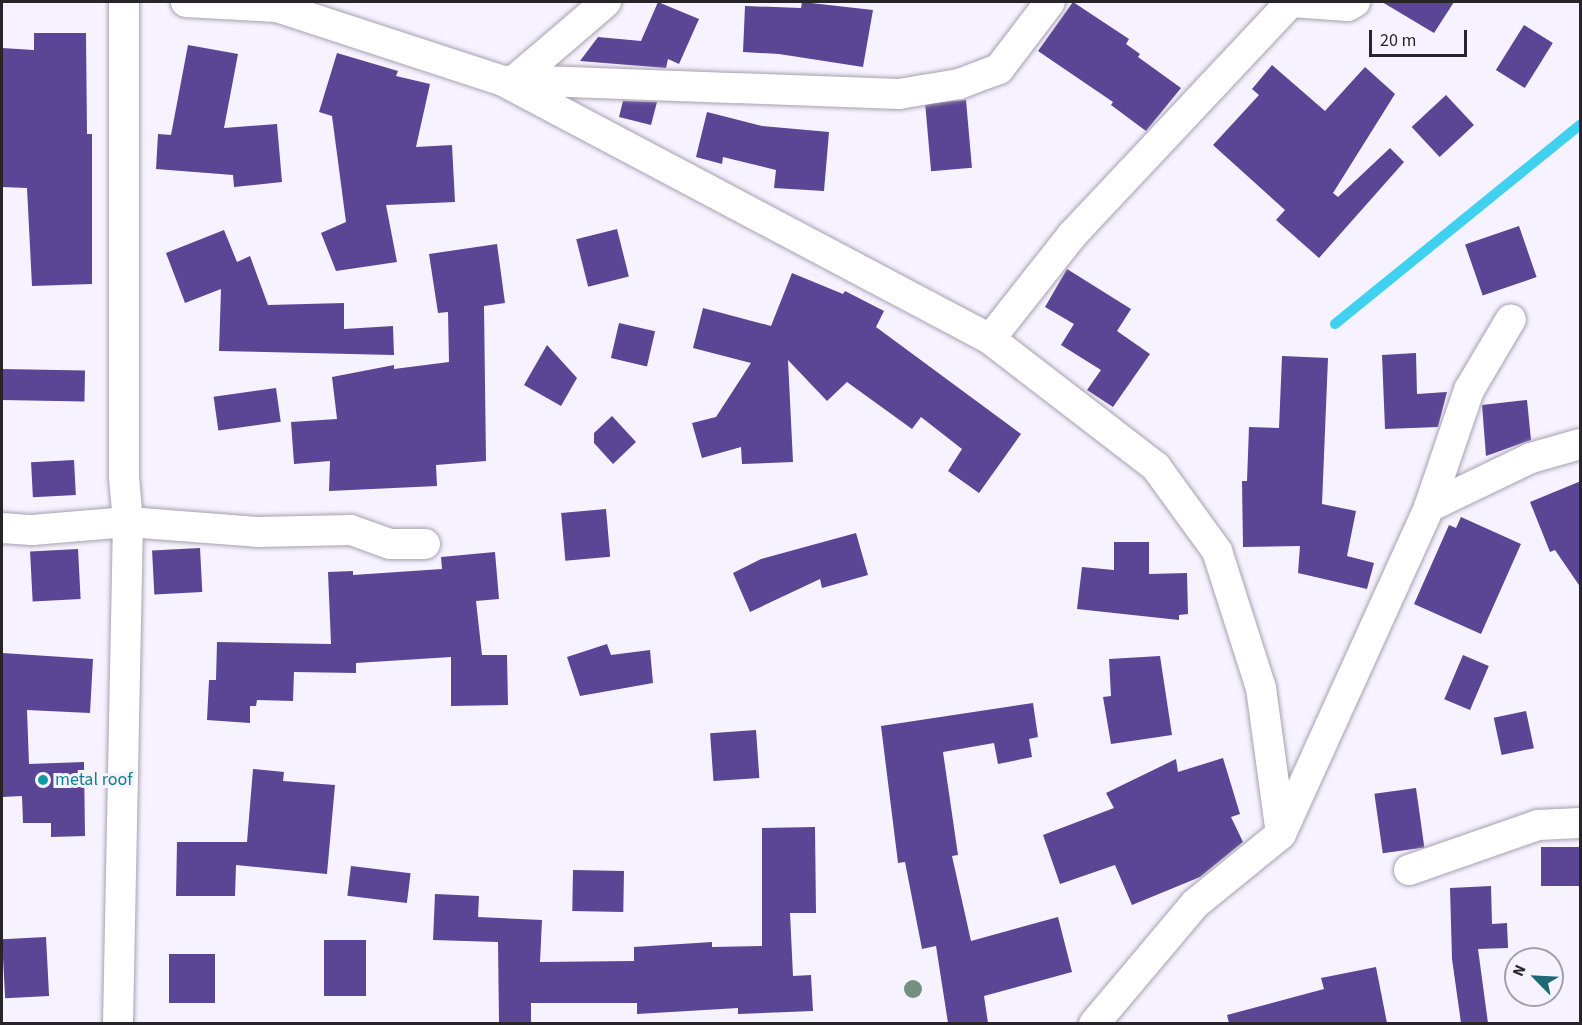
<!DOCTYPE html>
<html>
<head>
<meta charset="utf-8">
<style>
	body { margin:0 }
	#map { position:relative; width:1582px; height:1025px; overflow:hidden; background:#f7f2ff; font-family:"Source Sans 3",sans-serif }
	div>[style] { position:absolute }
	.stream>* { height:10px; margin:-5px; padding:0 5px; transform-origin:5px; border-radius:5px; background:#40d1f1 }
	.building>* { inset:0; background:#5b4595; transform-origin:0 0 }
	.roads { filter:drop-shadow(0 0 2px #a6a0af) drop-shadow(0 0 2px #a6a0af) }
	.minor>* { height:30px; margin:-15px; padding:0 15px; transform-origin:15px; border-radius:15px; background:#fff }
	.trees>* { width:18px; height:18px; margin:-9px; border-radius:50%; background:#72917e }
	.dots>* { width:16px; height:16px; translate:-50% -50%; box-sizing:border-box; border:3px solid #f7f2ff; border-radius:50% }
	span { translate:-50% -50%; white-space:nowrap; text-align:center; line-height:1.15; -webkit-text-stroke:6px #f7f2ff; paint-order:stroke }
	.culture-label { font-size:18px; color:#0d838f }
	.left { translate:0 -50%; text-align:left }
	.frame { position:absolute; inset:0; border:3px solid #27252a; pointer-events:none }
	.north { position:absolute; left:1504px; top:947px; width:60px; height:60px; box-sizing:border-box; background:#f7f2ff; border:2px solid #a4a0aa; border-radius:50%; rotate:294deg; font-size:16px; font-weight:700; line-height:24px; text-align:center; color:#27252a }
	.north::after { content:''; display:block; margin:auto; width:21px; height:27px; background:#1e6873; clip-path:polygon(50% 0,100% 100%,50% 72%,0 100%) }
	.scale { position:absolute; left:1369px; top:30px; width:98px; height:27px; box-sizing:border-box; border:3px solid #27252a; border-top:0; padding-left:8px; font-size:18px; line-height:21px; white-space:nowrap; color:#27252a; -webkit-text-stroke:4px #f7f2ff; paint-order:stroke }
</style>
</head>
<body>
<div id="map">
	<div class="stream">
		<i style="left:1335px;top:324px;width:316px;rotate:-39.1deg"></i>
	</div>
	<div class="building">
		<i style="clip-path:polygon(658px 2px,699px 19px,679px 64px,668px 59px,666px 68px,580px 61px,598px 37px,641px 41px)"></i>
		<i style="clip-path:polygon(802px 2px,873px 10px,863px 67px,779px 54px,743px 52px,745px 6px,801px 8px)"></i>
		<i style="clip-path:polygon(1073px 2px,1129px 39px,1126px 44px,1140px 54px,1138px 57px,1181px 88px,1146px 131px,1111px 105px,1113px 102px,1038px 51px)"></i>
		<i style="clip-path:polygon(1382px 2px,1454px 2px,1434px 33px)"></i>
		<i style="left:1524px;top:25px;width:34px;height:53px;rotate:32deg"></i>
		<i style="clip-path:polygon(34px 33px,86px 33px,87px 134px,92px 134px,92px 284px,32px 286px,27px 188px,2px 187px,2px 48px,34px 50px)"></i>
		<i style="clip-path:polygon(188px 45px,238px 54px,224px 128px,277px 124px,282px 182px,234px 187px,233px 175px,156px 169px,158px 134px,171px 135px)"></i>
		<i style="clip-path:polygon(337px 53px,398px 71px,396px 76px,430px 84px,416px 147px,452px 145px,455px 202px,386px 205px,397px 262px,336px 271px,321px 233px,346px 222px,332px 116px,319px 112px)"></i>
		<i style="clip-path:polygon(1272px 65px,1325px 111px,1365px 67px,1395px 94px,1333px 193px,1338px 197px,1390px 148px,1404px 162px,1319px 258px,1276px 220px,1285px 210px,1213px 145px,1259px 95px,1252px 89px)"></i>
		<i style="left:1446px;top:95px;width:41px;height:47px;rotate:47deg"></i>
		<i style="left:966px;top:100px;width:68px;height:41px;rotate:85deg"></i>
		<i style="clip-path:polygon(623px 101px,657px 102px,651px 125px,619px 117px)"></i>
		<i style="clip-path:polygon(707px 112px,762px 126px,829px 132px,824px 191px,774px 188px,776px 170px,723px 157px,722px 164px,696px 157px)"></i>
		<i style="left:1519px;top:226px;width:54px;height:57px;rotate:71deg"></i>
		<i style="left:617px;top:229px;width:49px;height:42px;rotate:76deg"></i>
		<i style="clip-path:polygon(224px 230px,237px 262px,250px 256px,268px 305px,344px 303px,344px 329px,393px 326px,394px 355px,219px 351px,221px 289px,185px 303px,166px 253px)"></i>
		<i style="clip-path:polygon(497px 244px,505px 303px,484px 306px,486px 461px,436px 465px,437px 486px,329px 491px,330px 461px,294px 464px,291px 422px,337px 419px,332px 377px,394px 365px,394px 369px,449px 362px,448px 312px,438px 313px,429px 254px)"></i>
		<i style="clip-path:polygon(1067px 269px,1131px 309px,1117px 331px,1150px 354px,1113px 407px,1087px 390px,1101px 370px,1061px 345px,1074px 324px,1045px 307px)"></i>
		<i style="clip-path:polygon(792px 273px,843px 294px,845px 291px,884px 311px,876px 327px,1021px 434px,979px 493px,948px 471px,962px 449px,921px 417px,912px 429px,847px 382px,827px 401px,788px 360px,793px 462px,742px 464px,741px 447px,702px 458px,692px 423px,716px 417px,751px 363px,693px 348px,703px 308px,771px 326px)"></i>
		<i style="left:619px;top:323px;width:37px;height:36px;rotate:13deg"></i>
		<i style="clip-path:polygon(547px 345px,577px 378px,561px 406px,524px 385px)"></i>
		<i style="clip-path:polygon(1416px 353px,1417px 394px,1447px 392px,1438px 427px,1385px 429px,1382px 355px)"></i>
		<i style="clip-path:polygon(1282px 356px,1328px 358px,1322px 504px,1356px 511px,1347px 556px,1374px 563px,1367px 589px,1298px 573px,1300px 546px,1243px 547px,1242px 481px,1247px 481px,1249px 427px,1279px 428px)"></i>
		<i style="left:2px;top:369px;width:83px;height:31px;rotate:1deg"></i>
		<i style="left:276px;top:388px;width:34px;height:63px;rotate:82deg"></i>
		<i style="clip-path:polygon(1527px 400px,1531px 440px,1486px 456px,1482px 405px)"></i>
		<i style="clip-path:polygon(612px 416px,636px 442px,613px 464px,594px 443px,594px 433px)"></i>
		<i style="left:74px;top:460px;width:35px;height:43px;rotate:87deg"></i>
		<i style="clip-path:polygon(1581px 481px,1581px 588px,1555px 550px,1550px 552px,1530px 502px)"></i>
		<i style="left:606px;top:509px;width:48px;height:45px;rotate:85deg"></i>
		<i style="clip-path:polygon(1461px 517px,1521px 544px,1481px 634px,1414px 604px,1449px 525px,1456px 528px)"></i>
		<i style="clip-path:polygon(856px 533px,868px 575px,822px 588px,820px 579px,750px 612px,733px 573px,761px 559px)"></i>
		<i style="clip-path:polygon(1114px 542px,1149px 542px,1149px 574px,1187px 573px,1188px 614px,1179px 615px,1179px 620px,1077px 609px,1082px 567px,1114px 570px)"></i>
		<i style="left:200px;top:548px;width:44px;height:48px;rotate:87deg"></i>
		<i style="left:78px;top:549px;width:50px;height:48px;rotate:87deg"></i>
		<i style="clip-path:polygon(495px 552px,499px 599px,476px 601px,482px 655px,507px 655px,508px 705px,451px 706px,451px 657px,356px 663px,356px 673px,294px 672px,293px 701px,257px 700px,256px 706px,250px 706px,250px 723px,207px 720px,209px 680px,216px 680px,217px 642px,331px 644px,328px 572px,353px 571px,353px 575px,442px 569px,441px 557px)"></i>
		<i style="clip-path:polygon(607px 644px,611px 655px,650px 650px,653px 683px,580px 696px,567px 657px)"></i>
		<i style="clip-path:polygon(2px 653px,93px 659px,90px 713px,27px 710px,29px 764px,84px 762px,85px 836px,51px 837px,51px 823px,23px 823px,22px 796px,2px 797px)"></i>
		<i style="left:1463px;top:655px;width:28px;height:48px;rotate:23deg"></i>
		<i style="clip-path:polygon(1160px 656px,1172px 735px,1111px 744px,1103px 697px,1111px 696px,1109px 659px)"></i>
		<i style="clip-path:polygon(1033px 703px,1038px 737px,1029px 739px,1032px 757px,998px 764px,994px 743px,943px 752px,958px 855px,952px 856px,971px 941px,1058px 917px,1072px 972px,984px 996px,988px 1023px,948px 1023px,936px 946px,922px 949px,905px 862px,898px 863px,881px 726px)"></i>
		<i style="left:1526px;top:711px;width:38px;height:33px;rotate:78deg"></i>
		<i style="left:756px;top:730px;width:48px;height:46px;rotate:86deg"></i>
		<i style="clip-path:polygon(1223px 758px,1240px 814px,1231px 817px,1243px 842px,1200px 877px,1132px 905px,1115px 865px,1060px 884px,1043px 835px,1114px 808px,1106px 793px,1176px 759px,1178px 772px)"></i>
		<i style="clip-path:polygon(253px 769px,284px 772px,283px 781px,335px 785px,327px 874px,236px 865px,235px 896px,176px 896px,177px 842px,247px 842px)"></i>
		<i style="left:1416px;top:788px;width:60px;height:42px;rotate:82deg"></i>
		<i style="clip-path:polygon(815px 827px,816px 913px,790px 913px,793px 976px,811px 975px,813px 1011px,738px 1014px,738px 1008px,637px 1014px,637px 1003px,531px 1003px,531px 1022px,499px 1022px,498px 942px,433px 940px,435px 894px,479px 896px,478px 917px,542px 920px,540px 962px,634px 961px,634px 947px,712px 942px,712px 947px,762px 946px,762px 828px)"></i>
		<i style="left:1581px;top:847px;width:39px;height:40px;rotate:90deg"></i>
		<i style="left:351px;top:866px;width:60px;height:30px;rotate:7deg"></i>
		<i style="left:573px;top:870px;width:51px;height:41px;rotate:1deg"></i>
		<i style="clip-path:polygon(1491px 886px,1492px 924px,1507px 923px,1508px 948px,1478px 949px,1488px 1023px,1461px 1023px,1452px 959px,1450px 888px)"></i>
		<i style="left:46px;top:937px;width:59px;height:44px;rotate:87deg"></i>
		<i style="left:324px;top:940px;width:42px;height:56px"></i>
		<i style="left:169px;top:954px;width:46px;height:49px"></i>
		<i style="clip-path:polygon(1376px 967px,1387px 1023px,1229px 1023px,1227px 1015px,1324px 989px,1321px 978px)"></i>
	</div>
	<div class="roads">
		<div class="minor">
			<i style="left:186px;top:2px;width:91px;rotate:3.1deg"></i>
			<i style="left:277px;top:7px;width:238px;rotate:18.1deg"></i>
			<i style="left:503px;top:81px;width:551px;rotate:27.91deg"></i>
			<i style="left:990px;top:339px;width:210px;rotate:37.6deg"></i>
			<i style="left:1156px;top:467px;width:104px;rotate:54deg"></i>
			<i style="left:1217px;top:551px;width:144px;rotate:72.2deg"></i>
			<i style="left:1261px;top:688px;width:147px;rotate:82.2deg"></i>
			<i style="left:1281px;top:834px;width:111px;rotate:140.9deg"></i>
			<i style="left:1195px;top:904px;width:157px;rotate:130.1deg"></i>
			<i style="left:1291px;top:2px;width:57px;rotate:4deg"></i>
			<i style="left:1348px;top:6px;width:8px;rotate:-30deg"></i>
			<i style="left:515px;top:80px;width:384px;rotate:2.1deg"></i>
			<i style="left:899px;top:94px;width:61px;rotate:-9.5deg"></i>
			<i style="left:959px;top:84px;width:43px;rotate:-20.6deg"></i>
			<i style="left:999px;top:69px;width:84px;rotate:-52.7deg"></i>
			<i style="left:506px;top:81px;width:9px;rotate:-6deg"></i>
			<i style="left:515px;top:80px;width:120px;rotate:-40.6deg"></i>
			<i style="left:990px;top:339px;width:134px;rotate:-51.7deg"></i>
			<i style="left:1073px;top:234px;width:318px;rotate:-46.8deg"></i>
			<i style="left:1429px;top:507px;width:113px;rotate:-25.7deg"></i>
			<i style="left:1531px;top:458px;width:51px;rotate:-15.9deg"></i>
			<i style="left:2px;top:528px;width:30px;rotate:4deg"></i>
			<i style="left:32px;top:530px;width:96px;rotate:-4.8deg"></i>
			<i style="left:128px;top:522px;width:129px;rotate:4.4deg"></i>
			<i style="left:257px;top:532px;width:94px;rotate:-1.2deg"></i>
			<i style="left:351px;top:530px;width:41px;rotate:19.7deg"></i>
			<i style="left:390px;top:544px;width:35px"></i>
			<i style="left:1281px;top:834px;width:359px;rotate:-65.6deg"></i>
			<i style="left:1429px;top:507px;width:124px;rotate:-71.1deg"></i>
			<i style="left:1469px;top:390px;width:82px;rotate:-59.4deg"></i>
			<i style="left:1409px;top:870px;width:137px;rotate:-19.2deg"></i>
			<i style="left:1538px;top:825px;width:42px;rotate:-2.7deg"></i>
			<i style="left:118px;top:1024px;width:502px;rotate:-88.86deg"></i>
			<i style="left:128px;top:522px;width:45px;rotate:-95.1deg"></i>
			<i style="left:124px;top:477px;width:475px;rotate:-90deg"></i>
		</div>
	</div>
	<div class="trees">
		<i style="left:913px;top:989px"></i>
	</div>
	<div class="dots">
		<i style="left:43px;top:780px;background:#0f9aa8"></i>
	</div>
	<div class="culture-label">
		<span class="left" style="left:55px;top:780px">metal roof</span>
	</div>
	<div class="frame"></div>
	<div class="north">N</div>
	<div class="scale">20 m</div>
</div>
</body>
</html>
